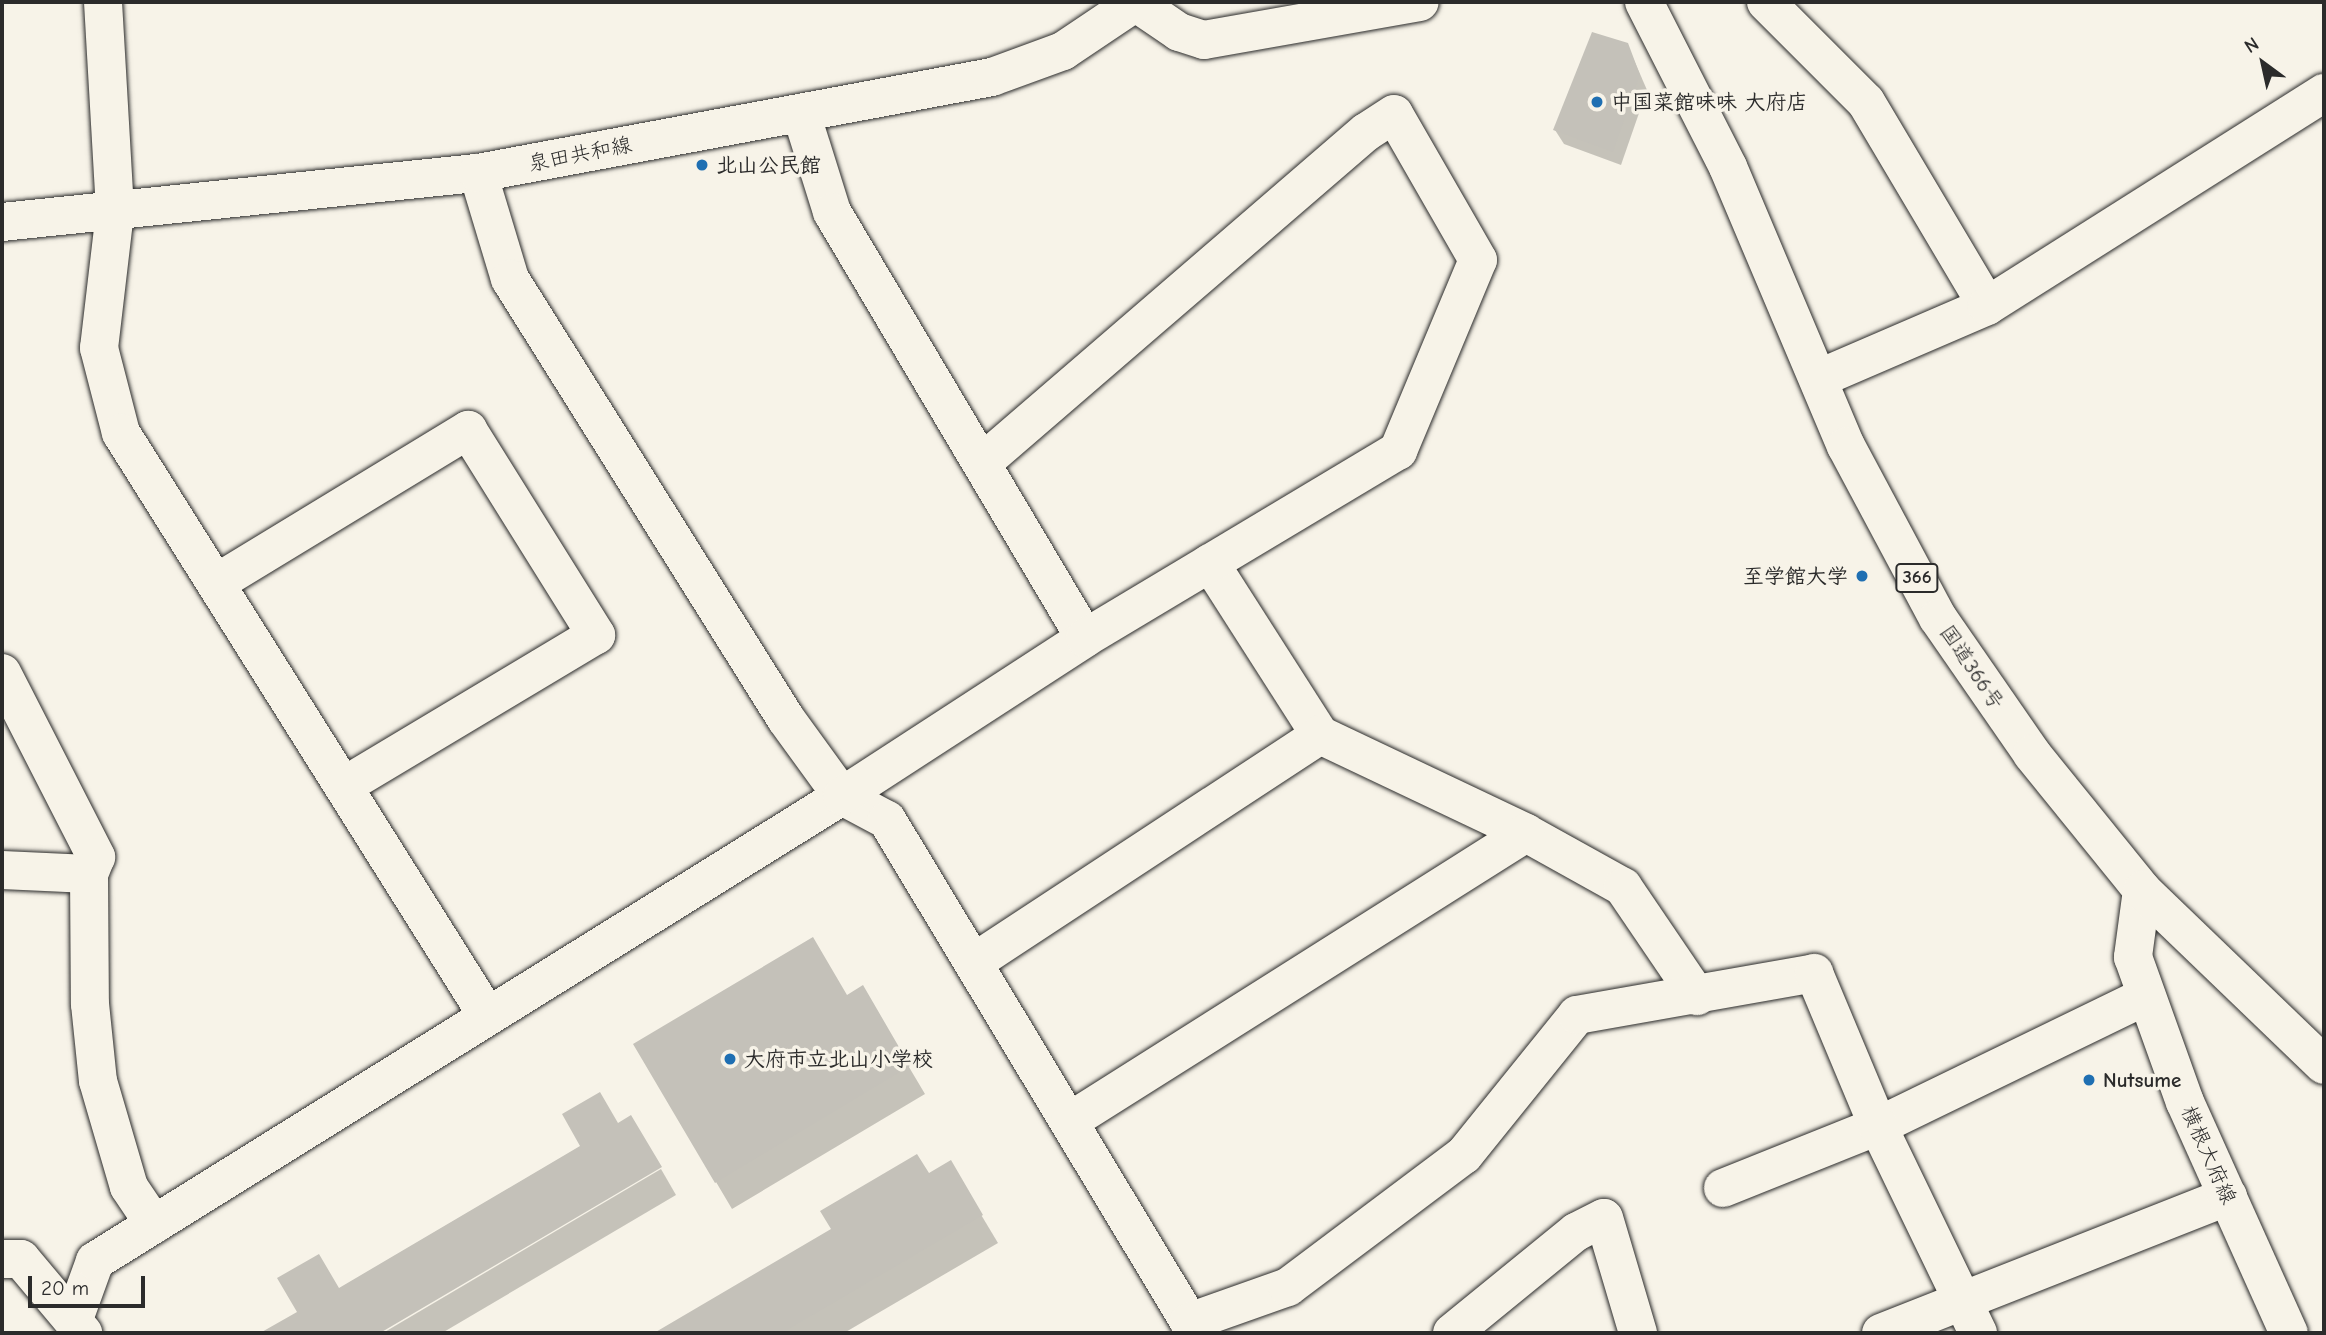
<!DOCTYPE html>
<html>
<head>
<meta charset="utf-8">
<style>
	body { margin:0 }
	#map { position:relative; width:2326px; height:1335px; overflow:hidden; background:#f7f3e8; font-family:"Comic Neue","Klee One",sans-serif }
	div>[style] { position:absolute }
	.shadow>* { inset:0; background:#0003 }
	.building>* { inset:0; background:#c4c1b9 }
	.roads { filter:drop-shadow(0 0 2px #2b2b2b) drop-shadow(0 0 2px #2b2b2b) }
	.minor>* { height:38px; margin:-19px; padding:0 19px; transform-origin:19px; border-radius:19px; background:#f7f3e8 }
	.secondary>* { height:38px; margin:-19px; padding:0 19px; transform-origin:19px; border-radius:19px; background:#f7f3e8 }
	.trunk>* { height:38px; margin:-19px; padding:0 19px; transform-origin:19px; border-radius:19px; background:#f7f3e8 }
	.dots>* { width:19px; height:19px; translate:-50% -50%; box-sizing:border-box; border:4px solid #f7f3e8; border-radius:50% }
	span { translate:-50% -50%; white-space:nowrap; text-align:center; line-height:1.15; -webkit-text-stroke:7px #f7f3e8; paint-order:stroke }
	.shield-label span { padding:2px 5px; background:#f7f3e8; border:2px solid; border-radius:5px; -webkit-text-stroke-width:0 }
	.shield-label { font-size:19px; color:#2b2b2b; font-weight:700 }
	.poi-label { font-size:21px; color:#2b2b2b; font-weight:700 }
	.left { translate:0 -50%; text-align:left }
	.right { translate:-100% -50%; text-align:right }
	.street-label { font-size:21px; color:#2b2b2b }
	.frame { position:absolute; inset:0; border:4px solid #2b2b2b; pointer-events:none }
	.north { position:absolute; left:2228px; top:28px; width:70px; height:70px; -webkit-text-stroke:5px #f7f3e8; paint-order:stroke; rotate:327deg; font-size:19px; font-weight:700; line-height:28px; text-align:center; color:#2b2b2b }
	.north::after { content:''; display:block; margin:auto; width:24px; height:32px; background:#2b2b2b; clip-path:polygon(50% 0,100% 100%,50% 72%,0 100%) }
	.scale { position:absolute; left:28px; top:1276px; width:117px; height:32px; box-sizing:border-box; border:4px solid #2b2b2b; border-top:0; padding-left:9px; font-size:21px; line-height:24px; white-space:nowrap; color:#2b2b2b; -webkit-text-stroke:5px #f7f3e8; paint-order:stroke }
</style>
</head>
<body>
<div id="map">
	<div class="shadow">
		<i style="clip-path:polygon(1627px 44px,1647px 90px,1621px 165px,1564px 144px,1555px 130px)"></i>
		<i style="clip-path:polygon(862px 988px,925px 1094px,732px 1209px,635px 1045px,847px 997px)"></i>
		<i style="clip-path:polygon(617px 1125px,659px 1166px,376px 1333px,264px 1333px)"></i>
		<i style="clip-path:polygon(950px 1163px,998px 1243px,844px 1333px,658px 1333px)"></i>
		<i style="clip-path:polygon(661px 1169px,676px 1195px,442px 1333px,383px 1333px)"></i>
	</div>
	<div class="building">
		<i style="clip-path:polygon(1592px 32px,1628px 43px,1640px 75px,1613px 152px,1553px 130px)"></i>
		<i style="clip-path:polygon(813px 937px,847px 995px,863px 985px,910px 1066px,715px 1183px,633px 1044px)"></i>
		<i style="clip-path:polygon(600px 1092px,618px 1123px,631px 1115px,662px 1167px,380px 1333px,260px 1333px,297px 1312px,277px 1278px,319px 1254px,339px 1288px,580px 1146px,562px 1114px)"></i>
		<i style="clip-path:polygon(917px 1154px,929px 1173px,951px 1160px,983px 1215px,782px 1333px,654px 1333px,831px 1229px,820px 1211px)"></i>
	</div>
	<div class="roads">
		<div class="minor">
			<i style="left:103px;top:2px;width:210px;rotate:86.7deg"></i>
			<i style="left:115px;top:212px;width:137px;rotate:96.7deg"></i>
			<i style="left:99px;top:348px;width:88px;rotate:75.5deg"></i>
			<i style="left:121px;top:433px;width:688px;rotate:57.84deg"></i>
			<i style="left:1766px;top:2px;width:141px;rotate:45deg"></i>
			<i style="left:1866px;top:102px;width:237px;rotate:59.3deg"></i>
			<i style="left:801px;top:113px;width:104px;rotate:72.6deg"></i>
			<i style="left:832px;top:212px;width:495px;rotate:59.3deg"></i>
			<i style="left:478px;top:173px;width:111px;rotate:73.2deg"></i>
			<i style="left:510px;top:279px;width:519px;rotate:57.9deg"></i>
			<i style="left:786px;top:719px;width:95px;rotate:54deg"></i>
			<i style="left:842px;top:796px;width:51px;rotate:28.1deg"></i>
			<i style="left:887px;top:820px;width:599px;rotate:58.94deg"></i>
			<i style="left:1820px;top:378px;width:182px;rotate:-23.3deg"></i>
			<i style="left:1987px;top:306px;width:399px;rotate:-32.3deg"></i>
			<i style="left:1210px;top:563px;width:204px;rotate:57.4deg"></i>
			<i style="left:1320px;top:735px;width:228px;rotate:25.4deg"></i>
			<i style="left:1526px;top:833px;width:111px;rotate:29.1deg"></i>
			<i style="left:1623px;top:887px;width:132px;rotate:55.8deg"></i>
			<i style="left:218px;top:582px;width:293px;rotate:-31.3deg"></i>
			<i style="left:468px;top:430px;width:242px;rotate:58deg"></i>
			<i style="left:596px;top:635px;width:294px;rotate:149.1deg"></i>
			<i style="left:2px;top:673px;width:207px;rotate:62.9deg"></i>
			<i style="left:96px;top:857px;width:18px;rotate:112deg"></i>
			<i style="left:2px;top:870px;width:87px;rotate:2.6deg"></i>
			<i style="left:89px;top:874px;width:130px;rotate:89.6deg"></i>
			<i style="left:90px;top:1004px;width:77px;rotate:84.1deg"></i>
			<i style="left:98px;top:1081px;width:110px;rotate:73.7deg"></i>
			<i style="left:129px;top:1187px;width:45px;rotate:56deg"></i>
			<i style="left:976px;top:961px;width:412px;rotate:-33.3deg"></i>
			<i style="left:1070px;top:1121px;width:539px;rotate:-32.28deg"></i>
			<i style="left:1723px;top:1188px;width:167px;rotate:-21.8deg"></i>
			<i style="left:1878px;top:1126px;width:298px;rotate:-25.9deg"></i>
			<i style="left:2px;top:1259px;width:19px"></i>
			<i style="left:21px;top:1259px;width:97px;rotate:50deg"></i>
			<i style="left:74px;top:1319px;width:62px;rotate:-70.1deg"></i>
			<i style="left:95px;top:1261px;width:880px;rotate:-31.9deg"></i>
			<i style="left:842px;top:796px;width:290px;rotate:-33deg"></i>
			<i style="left:1085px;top:638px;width:365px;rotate:-30.9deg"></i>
			<i style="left:1398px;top:451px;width:207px;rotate:-67.3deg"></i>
			<i style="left:1478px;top:260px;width:168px;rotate:-119.9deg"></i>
			<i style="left:1394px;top:114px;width:33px;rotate:147deg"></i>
			<i style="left:1366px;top:132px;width:507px;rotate:139.24deg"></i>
			<i style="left:1189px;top:1322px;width:105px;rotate:-19.5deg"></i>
			<i style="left:1288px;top:1287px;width:220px;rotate:-36.9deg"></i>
			<i style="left:1464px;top:1155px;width:180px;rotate:-51.1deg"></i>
			<i style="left:1577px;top:1015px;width:241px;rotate:-10deg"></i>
			<i style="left:1814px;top:973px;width:166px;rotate:67.3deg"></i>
			<i style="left:1878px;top:1126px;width:230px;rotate:64.2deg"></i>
			<i style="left:1452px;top:1333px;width:160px;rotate:-39.2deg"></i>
			<i style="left:1576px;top:1232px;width:31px;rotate:-27deg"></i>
			<i style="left:1604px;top:1218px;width:120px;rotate:73.5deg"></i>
			<i style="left:1881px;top:1333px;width:373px;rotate:-21.5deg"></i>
		</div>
		<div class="secondary">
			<i style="left:1135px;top:2px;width:53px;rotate:34.3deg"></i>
			<i style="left:1179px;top:32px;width:26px;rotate:18deg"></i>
			<i style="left:1204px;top:40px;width:219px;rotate:-10deg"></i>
			<i style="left:2px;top:222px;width:479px;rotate:-5.9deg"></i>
			<i style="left:478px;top:173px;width:523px;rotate:-10.58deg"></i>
			<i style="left:992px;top:77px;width:76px;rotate:-20.1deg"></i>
			<i style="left:1063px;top:51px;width:88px;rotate:-33.9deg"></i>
			<i style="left:2142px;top:890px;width:68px;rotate:97.7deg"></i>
			<i style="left:2133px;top:957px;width:154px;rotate:70.3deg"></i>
			<i style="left:2185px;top:1102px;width:253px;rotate:65.8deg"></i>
		</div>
		<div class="trunk">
			<i style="left:1644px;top:2px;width:185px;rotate:63deg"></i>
			<i style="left:1728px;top:167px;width:303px;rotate:67.1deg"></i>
			<i style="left:1846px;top:446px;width:195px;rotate:61.9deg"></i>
			<i style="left:1938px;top:618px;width:165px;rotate:55.3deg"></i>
			<i style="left:2032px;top:754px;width:175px;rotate:51deg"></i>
			<i style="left:2142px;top:890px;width:252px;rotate:43.9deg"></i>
		</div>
	</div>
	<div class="dots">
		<i style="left:1597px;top:102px;background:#1f6fb2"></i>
		<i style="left:702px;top:165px;background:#1f6fb2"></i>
		<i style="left:1862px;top:576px;background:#1f6fb2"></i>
		<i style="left:730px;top:1059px;background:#1f6fb2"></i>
		<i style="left:2089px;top:1080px;background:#1f6fb2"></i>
	</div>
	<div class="shield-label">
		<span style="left:1917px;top:578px">366</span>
	</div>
	<div class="poi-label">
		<span class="left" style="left:1611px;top:102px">中国菜館味味 大府店</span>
		<span class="left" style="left:716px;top:165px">北山公民館</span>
		<span class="right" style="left:1848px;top:576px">至学館大学</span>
		<span class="left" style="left:744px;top:1059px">大府市立北山小学校</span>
		<span class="left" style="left:2103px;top:1080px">Nutsume</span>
	</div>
	<div class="street-label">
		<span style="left:580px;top:154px;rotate:-11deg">泉田共和線</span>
		<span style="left:1972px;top:667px;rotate:56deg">国道366号</span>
		<span style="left:2209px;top:1155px;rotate:66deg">横根大府線</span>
	</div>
	<div class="frame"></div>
	<div class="north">N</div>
	<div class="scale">20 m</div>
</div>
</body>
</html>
